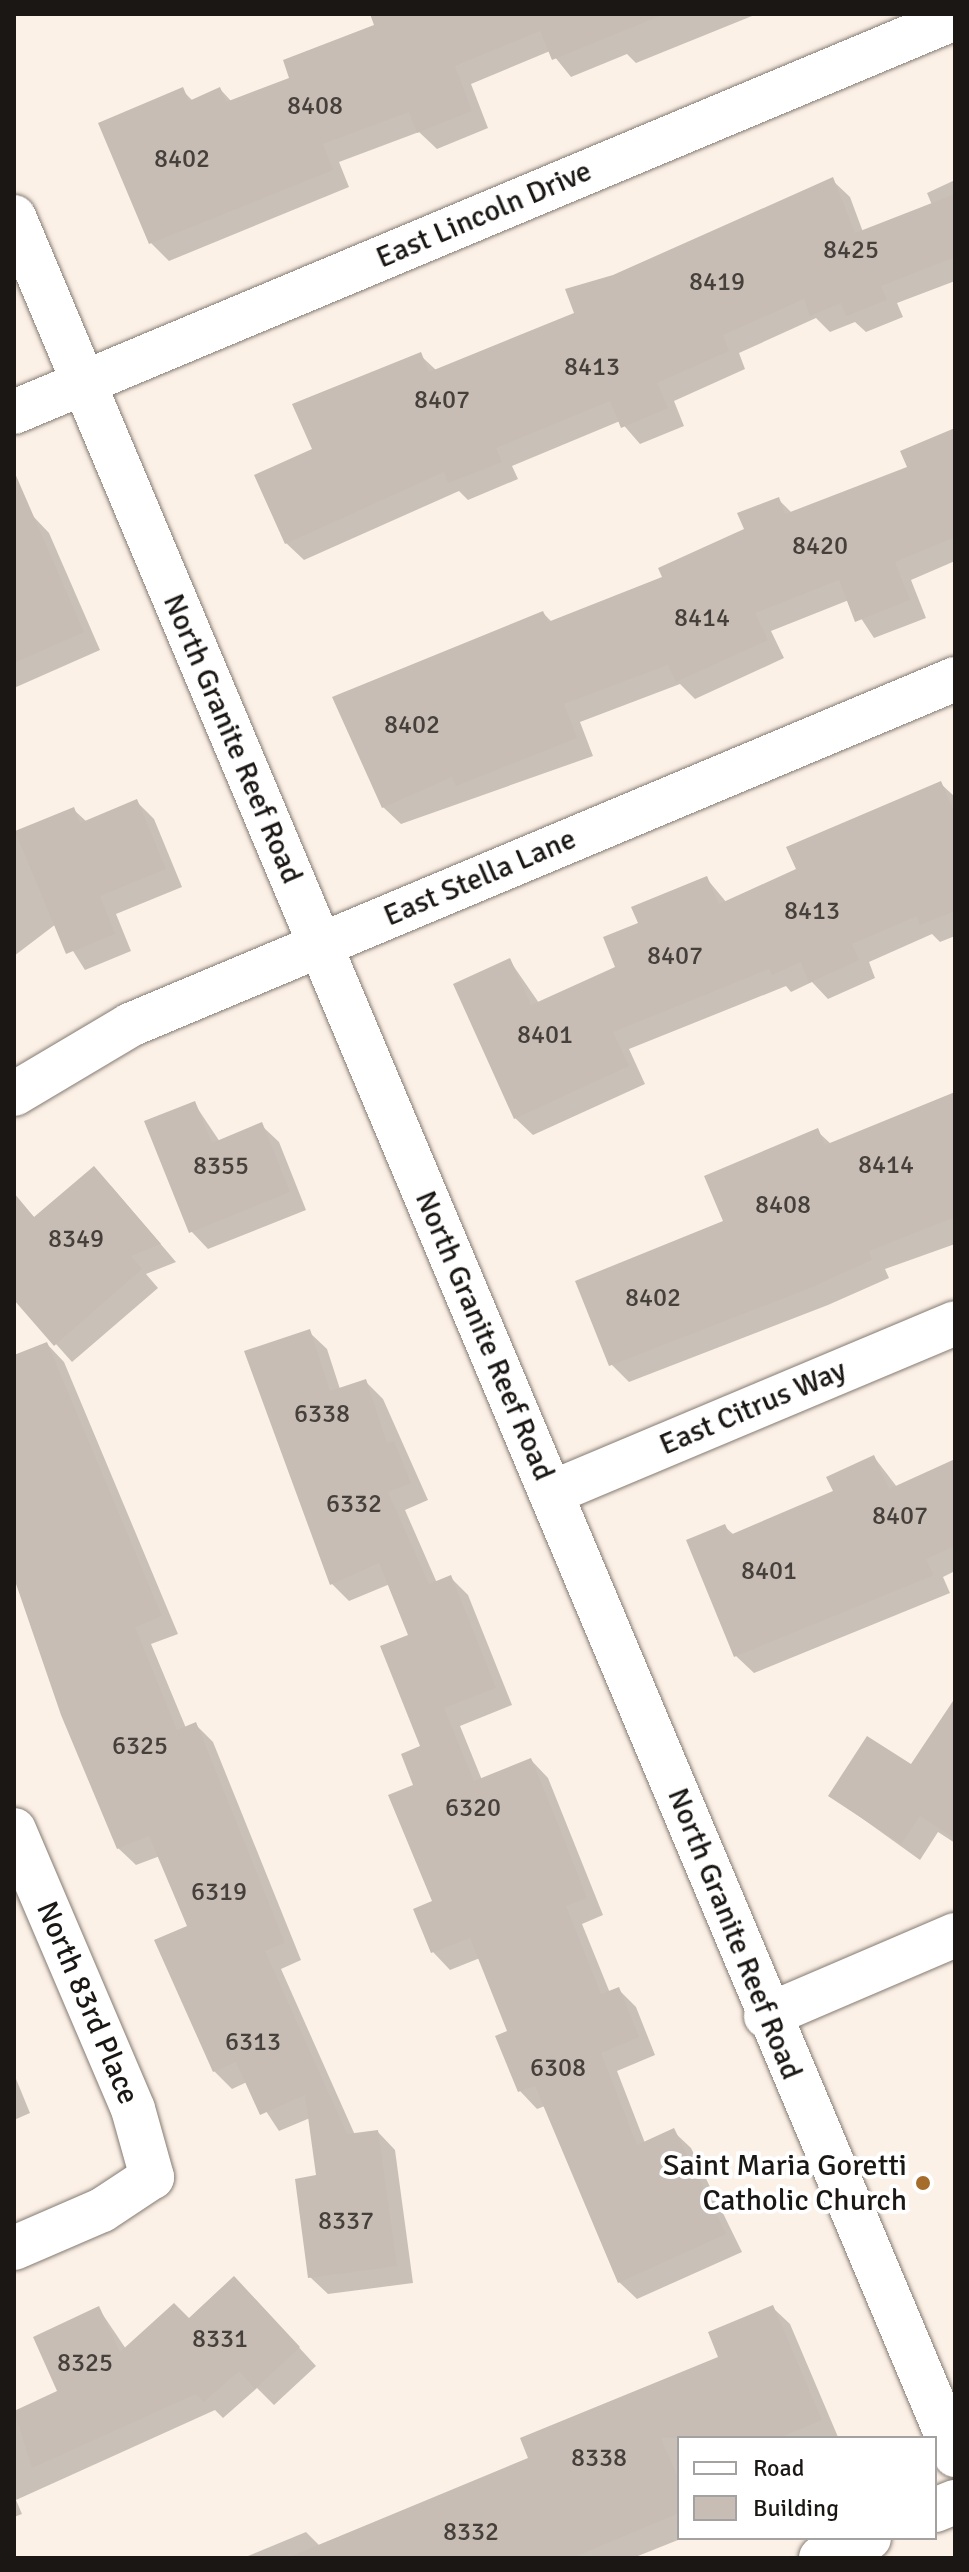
<!DOCTYPE html>
<html>
<head>
<meta charset="utf-8">
<style>
	body { margin:0 }
	#map { position:relative; width:969px; height:2572px; overflow:hidden; background:#fcf1e7; font-family:Signika,sans-serif }
	div>[style] { position:absolute }
	.shadow>* { inset:0; background:#0003 }
	.building>* { inset:0; background:#c8bdb4 }
	.roads { filter:drop-shadow(0 0 2px #857b72) drop-shadow(0 0 2px #857b72) }
	.street>* { height:44px; margin:-22px; padding:0 22px; transform-origin:22px; border-radius:22px; background:#fff }
	.secondary>* { height:44px; margin:-22px; padding:0 22px; transform-origin:22px; border-radius:22px; background:#fff }
	.dots>* { width:22px; height:22px; translate:-50% -50%; box-sizing:border-box; border:4px solid #fff; border-radius:50% }
	span { translate:-50% -50%; white-space:nowrap; text-align:center; line-height:1.15; -webkit-text-stroke:8px #fff; paint-order:stroke }
	.number-label { font-size:26px; color:#46403c }
	.number-label span { -webkit-text-stroke-width:0 }
	.street-label { font-size:30px; color:#1b1714 }
	.poi-label { font-size:30px; color:#1b1714 }
	.right { translate:-100% -50%; text-align:right }
	.frame { position:absolute; inset:0; border:16px solid #1b1714; pointer-events:none }
	.legend { position:absolute; left:677px; top:2436px; width:260px; height:104px; box-sizing:border-box; background:#fff; border:2px solid #a4a2a1; margin:0; padding:10px 14px; list-style:none; font-size:24px; color:#1b1714 }
	.legend li { display:flex; align-items:center; gap:16px; height:40px }
	.legend b { width:40px; border:2px solid #a4a2a1 }
</style>
</head>
<body>
<div id="map">
	<div class="shadow">
		<i style="clip-path:polygon(372px 14px,757px 14px,636px 63px,627px 54px,571px 77px,550px 51px,471px 84px,488px 128px,437px 149px,419px 132px,339px 162px,349px 187px,169px 261px,151px 243px,101px 124px,182px 90px,193px 101px,220px 89px,232px 102px,292px 79px,377px 26px)"></i>
		<i style="clip-path:polygon(832px 180px,850px 197px,863px 232px,932px 205px,927px 193px,955px 180px,955px 281px,897px 303px,903px 317px,866px 332px,855px 322px,830px 332px,816px 318px,739px 353px,745px 369px,674px 401px,684px 426px,640px 444px,620px 421px,512px 466px,518px 479px,468px 500px,459px 491px,304px 560px,286px 543px,315px 450px,420px 355px,437px 371px,577px 314px,614px 277px)"></i>
		<i style="clip-path:polygon(955px 431px,955px 561px,911px 580px,926px 618px,874px 638px,849px 600px,771px 631px,784px 658px,695px 699px,680px 684px,580px 722px,593px 756px,401px 824px,383px 807px,543px 613px,552px 622px,665px 578px,746px 530px,778px 499px,793px 514px,909px 468px)"></i>
		<i style="clip-path:polygon(32px 515px,49px 533px,100px 650px,14px 688px,14px 523px)"></i>
		<i style="clip-path:polygon(940px 783px,955px 797px,955px 936px,940px 942px,932px 934px,869px 962px,875px 978px,828px 999px,812px 982px,791px 992px,786px 986px,629px 1049px,645px 1084px,533px 1135px,515px 1118px,510px 961px,539px 1003px,617px 968px,641px 924px,707px 879px,727px 903px,798px 870px)"></i>
		<i style="clip-path:polygon(137px 802px,154px 819px,182px 887px,116px 914px,131px 951px,85px 970px,56px 924px,14px 956px,14px 834px,74px 810px,87px 822px)"></i>
		<i style="clip-path:polygon(955px 1095px,955px 1244px,885px 1269px,889px 1278px,828px 1305px,629px 1382px,611px 1364px,726px 1222px,817px 1131px,831px 1144px)"></i>
		<i style="clip-path:polygon(194px 1103px,220px 1142px,261px 1125px,279px 1142px,306px 1210px,208px 1249px,191px 1231px)"></i>
		<i style="clip-path:polygon(111px 1186px,176px 1262px,146px 1274px,158px 1288px,72px 1362px,14px 1297px,14px 1211px,22px 1205px,36px 1219px)"></i>
		<i style="clip-path:polygon(309px 1332px,327px 1349px,340px 1389px,365px 1381px,383px 1399px,428px 1500px,405px 1510px,437px 1583px,451px 1578px,468px 1595px,512px 1705px,460px 1726px,482px 1780px,531px 1760px,548px 1778px,603px 1915px,582px 1924px,610px 1993px,619px 1990px,636px 2007px,655px 2055px,617px 2071px,645px 2143px,673px 2131px,691px 2148px,742px 2252px,637px 2299px,619px 2282px,545px 2106px,537px 2109px,520px 2091px,509px 2032px,480px 1958px,450px 1970px,433px 1952px,434px 1902px,416px 1786px,423px 1747px,411px 1636px,390px 1584px,349px 1601px,332px 1584px)"></i>
		<i style="clip-path:polygon(47px 1344px,64px 1362px,178px 1634px,151px 1644px,186px 1728px,195px 1724px,213px 1742px,301px 1960px,281px 1969px,355px 2135px,378px 2132px,395px 2150px,413px 2283px,328px 2294px,310px 2277px,318px 2177px,310px 2118px,279px 2131px,247px 2082px,232px 2089px,214px 2071px,190px 1927px,160px 1856px,136px 1865px,118px 1848px,14px 1576px,14px 1358px)"></i>
		<i style="clip-path:polygon(874px 1457px,897px 1487px,955px 1461px,955px 1571px,943px 1577px,950px 1593px,754px 1673px,736px 1656px,724px 1526px,734px 1535px,835px 1492px)"></i>
		<i style="clip-path:polygon(955px 1702px,955px 1843px,938px 1832px,920px 1860px,831px 1796px,912px 1767px)"></i>
		<i style="clip-path:polygon(14px 2074px,30px 2113px,14px 2120px)"></i>
		<i style="clip-path:polygon(252px 2296px,316px 2366px,274px 2405px,257px 2388px,223px 2418px,215px 2410px,16px 2500px,22px 2514px,14px 2517px,14px 2413px,60px 2392px,99px 2309px,126px 2349px)"></i>
		<i style="clip-path:polygon(772px 2307px,790px 2324px,838px 2437px,679px 2438px,683px 2538px,633px 2558px,243px 2558px,306px 2532px,319px 2545px,531px 2459px,721px 2358px)"></i>
	</div>
	<div class="building">
		<i style="clip-path:polygon(370px 14px,662px 15px,552px 60px,540px 31px,455px 66px,472px 111px,417px 133px,409px 112px,323px 144px,333px 170px,149px 244px,98px 123px,183px 87px,189px 101px,220px 87px,226px 102px,289px 78px,283px 60px,374px 25px)"></i>
		<i style="clip-path:polygon(833px 177px,855px 233px,955px 194px,955px 257px,881px 286px,887px 300px,846px 316px,841px 303px,810px 316px,804px 299px,723px 335px,729px 351px,657px 383px,668px 408px,621px 428px,610px 401px,496px 448px,502px 462px,448px 483px,444px 472px,285px 544px,254px 475px,312px 449px,292px 404px,421px 352px,429px 372px,574px 313px,565px 289px,613px 275px)"></i>
		<i style="clip-path:polygon(955px 428px,955px 537px,895px 562px,910px 600px,855px 622px,839px 580px,755px 613px,768px 640px,676px 682px,668px 665px,564px 704px,577px 738px,456px 786px,452px 777px,382px 808px,332px 697px,543px 611px,548px 622px,662px 577px,658px 568px,744px 529px,737px 513px,779px 497px,785px 514px,907px 467px,900px 451px)"></i>
		<i style="clip-path:polygon(14px 471px,84px 632px,14px 663px)"></i>
		<i style="clip-path:polygon(941px 781px,955px 814px,955px 911px,920px 925px,917px 916px,852px 944px,859px 960px,809px 983px,801px 962px,772px 975px,769px 969px,613px 1032px,629px 1066px,514px 1119px,453px 984px,510px 958px,531px 1005px,615px 967px,603px 937px,638px 923px,631px 907px,707px 876px,719px 904px,796px 869px,786px 847px)"></i>
		<i style="clip-path:polygon(137px 799px,166px 869px,100px 896px,115px 934px,66px 954px,15px 831px,74px 807px,80px 823px)"></i>
		<i style="clip-path:polygon(955px 1092px,955px 1217px,869px 1251px,872px 1260px,810px 1288px,609px 1366px,575px 1281px,723px 1221px,704px 1176px,818px 1128px,825px 1145px)"></i>
		<i style="clip-path:polygon(195px 1101px,212px 1143px,262px 1122px,290px 1192px,189px 1233px,144px 1121px)"></i>
		<i style="clip-path:polygon(94px 1166px,161px 1244px,131px 1256px,142px 1269px,54px 1346px,14px 1300px,14px 1193px,34px 1217px)"></i>
		<i style="clip-path:polygon(310px 1329px,330px 1391px,366px 1379px,387px 1443px,394px 1441px,411px 1483px,388px 1492px,429px 1584px,451px 1575px,496px 1688px,444px 1708px,474px 1781px,531px 1758px,558px 1824px,587px 1898px,566px 1906px,601px 1994px,619px 1987px,639px 2037px,601px 2053px,637px 2145px,674px 2128px,726px 2234px,618px 2283px,535px 2086px,518px 2092px,495px 2036px,507px 2031px,470px 1938px,431px 1953px,413px 1909px,432px 1901px,388px 1795px,413px 1785px,401px 1754px,420px 1746px,380px 1646px,408px 1635px,379px 1563px,330px 1585px,244px 1351px)"></i>
		<i style="clip-path:polygon(47px 1342px,162px 1616px,135px 1627px,177px 1730px,196px 1722px,285px 1943px,265px 1951px,347px 2134px,378px 2130px,397px 2266px,308px 2278px,295px 2179px,316px 2175px,305px 2095px,260px 2115px,236px 2062px,213px 2072px,154px 1940px,187px 1926px,149px 1836px,117px 1849px,61px 1715px,14px 1578px,14px 1355px)"></i>
		<i style="clip-path:polygon(874px 1455px,889px 1489px,955px 1459px,955px 1546px,926px 1559px,934px 1575px,734px 1657px,686px 1540px,725px 1524px,730px 1535px,833px 1491px,826px 1477px)"></i>
		<i style="clip-path:polygon(955px 1698px,955px 1839px,920px 1816px,901px 1844px,828px 1796px,867px 1736px,911px 1764px)"></i>
		<i style="clip-path:polygon(234px 2276px,300px 2347px,255px 2389px,239px 2371px,204px 2402px,196px 2394px,32px 2468px,14px 2411px,57px 2391px,33px 2337px,99px 2306px,120px 2352px,174px 2303px,189px 2318px)"></i>
		<i style="clip-path:polygon(773px 2305px,822px 2420px,779px 2438px,661px 2438px,679px 2480px,679px 2513px,572px 2558px,287px 2558px,528px 2458px,520px 2438px,718px 2357px,708px 2332px)"></i>
	</div>
	<div class="roads">
		<div class="street">
			<i style="left:14px;top:412px;width:1020px;rotate:-22.72deg"></i>
			<i style="left:14px;top:1094px;width:135px;rotate:-30.7deg"></i>
			<i style="left:130px;top:1025px;width:895px;rotate:-22.75deg"></i>
			<i style="left:551px;top:1493px;width:438px;rotate:-22.8deg"></i>
			<i style="left:14px;top:1830px;width:303px;rotate:66.9deg"></i>
			<i style="left:133px;top:2109px;width:71px;rotate:74.4deg"></i>
			<i style="left:152px;top:2177px;width:60px;rotate:146.6deg"></i>
			<i style="left:102px;top:2210px;width:96px;rotate:156.6deg"></i>
			<i style="left:766px;top:2016px;width:206px;rotate:-23.2deg"></i>
			<i style="left:935px;top:2510px;width:22px;rotate:-22deg"></i>
			<i style="left:821px;top:2558px;width:52px;rotate:-22.6deg"></i>
		</div>
		<div class="secondary">
			<i style="left:14px;top:217px;width:2428px;rotate:67.19deg"></i>
		</div>
	</div>
	<div class="dots">
		<i style="left:923px;top:2183px;background:#a66c2c"></i>
	</div>
	<div class="number-label">
		<span style="left:315px;top:107px">8408</span>
		<span style="left:182px;top:160px">8402</span>
		<span style="left:851px;top:251px">8425</span>
		<span style="left:717px;top:283px">8419</span>
		<span style="left:592px;top:368px">8413</span>
		<span style="left:442px;top:401px">8407</span>
		<span style="left:820px;top:547px">8420</span>
		<span style="left:702px;top:619px">8414</span>
		<span style="left:412px;top:726px">8402</span>
		<span style="left:812px;top:912px">8413</span>
		<span style="left:675px;top:957px">8407</span>
		<span style="left:545px;top:1036px">8401</span>
		<span style="left:886px;top:1166px">8414</span>
		<span style="left:221px;top:1167px">8355</span>
		<span style="left:783px;top:1206px">8408</span>
		<span style="left:76px;top:1240px">8349</span>
		<span style="left:653px;top:1299px">8402</span>
		<span style="left:322px;top:1415px">6338</span>
		<span style="left:354px;top:1505px">6332</span>
		<span style="left:900px;top:1517px">8407</span>
		<span style="left:769px;top:1572px">8401</span>
		<span style="left:140px;top:1747px">6325</span>
		<span style="left:473px;top:1809px">6320</span>
		<span style="left:219px;top:1893px">6319</span>
		<span style="left:253px;top:2043px">6313</span>
		<span style="left:558px;top:2069px">6308</span>
		<span style="left:346px;top:2222px">8337</span>
		<span style="left:220px;top:2340px">8331</span>
		<span style="left:85px;top:2364px">8325</span>
		<span style="left:599px;top:2459px">8338</span>
		<span style="left:471px;top:2533px">8332</span>
	</div>
	<div class="street-label">
		<span style="left:484px;top:215px;rotate:-23deg">East Lincoln Drive</span>
		<span style="left:232px;top:739px;rotate:67deg">North Granite Reef Road</span>
		<span style="left:480px;top:878px;rotate:-23deg">East Stella Lane</span>
		<span style="left:484px;top:1336px;rotate:67deg">North Granite Reef Road</span>
		<span style="left:753px;top:1408px;rotate:-23deg">East Citrus Way</span>
		<span style="left:734px;top:1934px;rotate:68deg">North Granite Reef Road</span>
		<span style="left:87px;top:2003px;rotate:67deg">North 83rd Place</span>
	</div>
	<div class="poi-label">
		<span class="right" style="left:907px;top:2183px">Saint Maria Goretti<br>Catholic Church</span>
	</div>
	<div class="frame"></div>
	<ul class="legend">
	<li><b style="height:10px;background:#fff"></b>Road</li>
	<li><b style="height:22px;background:#c8bdb4"></b>Building</li>
	</ul>
</div>
</body>
</html>
